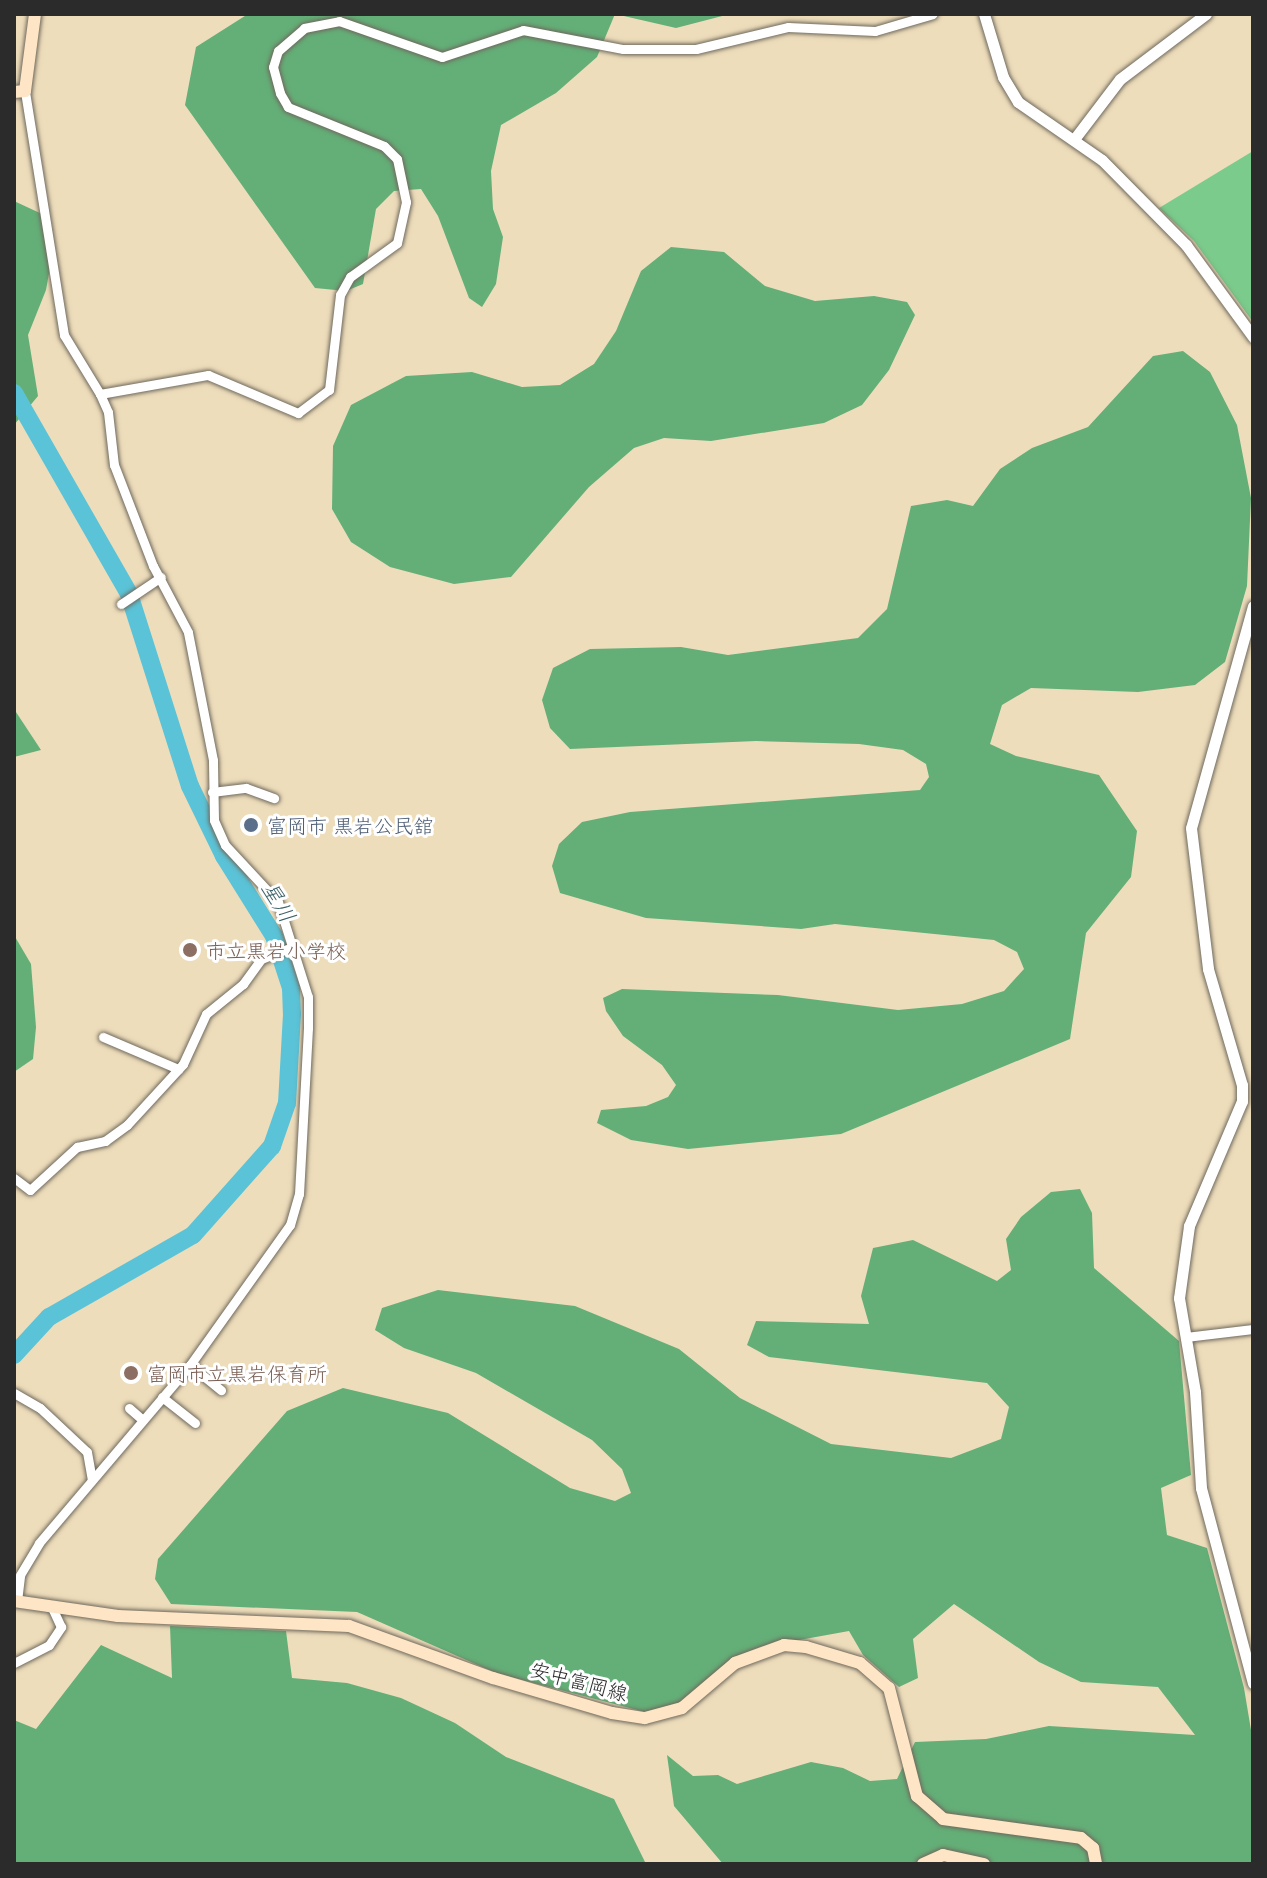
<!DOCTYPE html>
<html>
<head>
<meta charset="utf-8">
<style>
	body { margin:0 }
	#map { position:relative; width:1267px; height:1878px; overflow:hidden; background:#edb; font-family:"Playpen Sans","Klee One",sans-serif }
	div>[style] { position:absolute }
	.green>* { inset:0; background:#7bcb8c }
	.forest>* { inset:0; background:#64af78 }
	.river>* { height:18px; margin:-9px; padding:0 9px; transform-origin:9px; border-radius:9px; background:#5bc3d7 }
	.roads { filter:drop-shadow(0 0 2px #6f695d) drop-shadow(0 0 2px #6f695d) }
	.minor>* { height:9px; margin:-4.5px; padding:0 4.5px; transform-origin:4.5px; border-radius:4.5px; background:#fff }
	.tertiary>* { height:11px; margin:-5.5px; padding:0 5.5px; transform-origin:5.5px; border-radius:5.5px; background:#fff }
	.secondary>* { height:12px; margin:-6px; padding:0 6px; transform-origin:6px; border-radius:6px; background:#fee5c5 }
	.dots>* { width:22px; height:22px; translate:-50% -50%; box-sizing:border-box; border:4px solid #fff; border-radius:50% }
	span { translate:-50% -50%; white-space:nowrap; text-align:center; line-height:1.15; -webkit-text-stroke:6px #fff; paint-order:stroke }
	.service-label { font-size:20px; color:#4e5e75 }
	.left { translate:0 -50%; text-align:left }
	.education-label { font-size:20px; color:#785e54 }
	.street-label { font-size:20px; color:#2b2b2b }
	.water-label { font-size:22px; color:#3c6067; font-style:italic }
	.frame { position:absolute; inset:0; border:16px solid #2b2b2b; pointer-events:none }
</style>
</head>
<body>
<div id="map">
	<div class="green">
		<i style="clip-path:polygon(1253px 151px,1253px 322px,1194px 241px,1159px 208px)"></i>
	</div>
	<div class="forest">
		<i style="clip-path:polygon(248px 14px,730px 14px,676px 28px,615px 14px,597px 57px,556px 93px,501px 125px,491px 171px,493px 209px,503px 237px,496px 284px,482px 307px,469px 298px,438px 216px,421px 189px,394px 191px,376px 209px,363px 284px,346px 291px,315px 288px,185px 105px,196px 47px)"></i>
		<i style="clip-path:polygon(14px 201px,42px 214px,54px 246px,46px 290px,28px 335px,38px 396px,14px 425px)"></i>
		<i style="clip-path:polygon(671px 247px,724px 252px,765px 286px,815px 301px,874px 296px,907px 302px,915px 315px,889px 370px,862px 405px,824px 423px,711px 441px,664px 438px,634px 448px,589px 487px,511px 577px,454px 584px,390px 567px,351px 542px,332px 509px,333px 446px,351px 405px,406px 376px,472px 372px,522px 387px,560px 385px,594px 364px,616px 331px,641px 271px)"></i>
		<i style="clip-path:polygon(1183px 351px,1210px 372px,1237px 425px,1251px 498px,1247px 586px,1225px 662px,1195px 685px,1138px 692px,1031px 688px,1002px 705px,990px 744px,1016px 756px,1099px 775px,1137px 831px,1131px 877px,1086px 933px,1070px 1039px,841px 1134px,688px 1149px,631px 1140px,597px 1123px,601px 1110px,646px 1106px,668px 1097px,676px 1085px,662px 1065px,623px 1036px,606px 1011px,603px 998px,622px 989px,778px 995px,898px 1010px,962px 1004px,1004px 991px,1024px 969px,1017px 952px,994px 940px,835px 924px,801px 929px,646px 918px,560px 893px,552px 866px,559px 844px,582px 822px,630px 812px,920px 790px,929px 777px,926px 764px,903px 750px,859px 744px,756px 741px,570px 749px,550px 728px,542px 700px,553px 668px,590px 649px,681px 647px,728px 655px,858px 638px,887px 609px,911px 506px,947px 500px,973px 506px,1000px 469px,1032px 448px,1088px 427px,1153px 356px)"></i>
		<i style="clip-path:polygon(14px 709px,41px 750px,14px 757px)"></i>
		<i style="clip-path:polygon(14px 935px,31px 964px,36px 1027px,33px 1059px,14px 1072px)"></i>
		<i style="clip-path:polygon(1080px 1189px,1092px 1213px,1094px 1268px,1179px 1341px,1191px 1475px,1161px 1488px,1167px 1535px,1207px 1548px,1244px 1688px,1253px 1742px,1253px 1864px,723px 1864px,674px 1806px,667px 1755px,693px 1776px,718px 1775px,737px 1784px,811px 1762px,843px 1768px,870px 1781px,897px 1779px,915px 1742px,986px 1739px,1049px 1726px,1195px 1735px,1158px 1687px,1081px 1682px,1039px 1662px,954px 1604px,913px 1639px,918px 1678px,899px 1687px,863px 1655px,849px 1631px,760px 1647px,731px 1659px,681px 1703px,645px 1712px,496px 1673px,357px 1612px,171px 1604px,155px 1579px,158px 1559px,287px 1411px,343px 1388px,448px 1413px,570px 1488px,615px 1501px,631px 1493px,622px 1469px,592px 1440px,476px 1373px,404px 1348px,375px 1330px,382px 1308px,438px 1290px,575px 1306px,679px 1349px,740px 1398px,831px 1444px,951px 1458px,1001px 1439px,1009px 1407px,987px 1383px,769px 1357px,747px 1345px,756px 1321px,869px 1324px,861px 1296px,873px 1248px,913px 1240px,997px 1281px,1011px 1270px,1006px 1239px,1021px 1217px,1051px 1192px)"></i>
		<i style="clip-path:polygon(170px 1626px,286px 1631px,292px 1678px,347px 1683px,401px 1698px,455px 1723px,506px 1757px,614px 1799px,646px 1864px,14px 1864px,14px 1720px,36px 1729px,101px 1645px,172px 1678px)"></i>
	</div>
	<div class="river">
		<i style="left:14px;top:393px;width:232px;rotate:60.2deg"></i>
		<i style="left:129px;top:594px;width:201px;rotate:72.4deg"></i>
		<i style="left:190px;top:786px;width:78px;rotate:64.1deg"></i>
		<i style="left:224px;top:856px;width:94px;rotate:58deg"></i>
		<i style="left:274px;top:936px;width:55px;rotate:71.9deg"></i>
		<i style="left:291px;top:988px;width:26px;rotate:88deg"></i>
		<i style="left:292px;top:1014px;width:89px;rotate:93.2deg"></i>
		<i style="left:287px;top:1103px;width:46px;rotate:109.2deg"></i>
		<i style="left:272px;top:1146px;width:119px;rotate:131.6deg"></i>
		<i style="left:193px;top:1235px;width:166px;rotate:150.3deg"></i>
		<i style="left:49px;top:1317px;width:52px;rotate:132.6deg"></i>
	</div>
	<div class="roads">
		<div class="minor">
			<i style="left:100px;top:394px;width:110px;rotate:-10deg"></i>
			<i style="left:208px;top:375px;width:98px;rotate:22.9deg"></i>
			<i style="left:298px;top:413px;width:39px;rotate:-37deg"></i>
			<i style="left:329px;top:390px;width:96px;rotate:-83.4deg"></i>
			<i style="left:340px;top:295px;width:21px;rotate:-61deg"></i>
			<i style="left:350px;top:277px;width:58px;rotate:-35.9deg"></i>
			<i style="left:397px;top:243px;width:42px;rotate:-77.6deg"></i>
			<i style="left:406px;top:202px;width:44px;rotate:-101.8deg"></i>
			<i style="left:397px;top:159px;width:18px;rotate:-135deg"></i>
			<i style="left:384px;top:146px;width:104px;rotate:-157.9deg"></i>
			<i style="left:288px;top:107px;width:16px;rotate:-120deg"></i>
			<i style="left:280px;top:93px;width:27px;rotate:-105deg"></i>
			<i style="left:273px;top:67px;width:17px;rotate:-73deg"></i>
			<i style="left:278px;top:51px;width:35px;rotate:-41deg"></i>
			<i style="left:304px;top:28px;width:36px;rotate:-11deg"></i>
			<i style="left:339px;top:21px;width:109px;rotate:19.3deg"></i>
			<i style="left:442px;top:57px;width:85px;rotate:-18.4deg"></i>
			<i style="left:523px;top:30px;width:102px;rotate:10.8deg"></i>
			<i style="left:623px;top:49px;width:73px"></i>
			<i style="left:696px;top:49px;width:95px;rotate:-13.4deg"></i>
			<i style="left:788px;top:27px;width:87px;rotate:2.6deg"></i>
			<i style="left:875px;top:31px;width:60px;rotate:-16.3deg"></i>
			<i style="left:121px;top:604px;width:48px;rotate:-34deg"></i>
			<i style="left:212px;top:792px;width:34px;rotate:-7deg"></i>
			<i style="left:246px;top:788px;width:30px;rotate:20deg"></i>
			<i style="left:103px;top:1037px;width:82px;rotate:23.1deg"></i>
			<i style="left:14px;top:1178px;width:20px;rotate:37deg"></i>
			<i style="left:30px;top:1190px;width:64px;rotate:-42.5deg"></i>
			<i style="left:77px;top:1147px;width:29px;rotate:-12deg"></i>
			<i style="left:105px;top:1141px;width:27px;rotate:-36deg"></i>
			<i style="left:127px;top:1125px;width:83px;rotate:-47.4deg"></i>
			<i style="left:183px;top:1064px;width:55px;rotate:-65.3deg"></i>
			<i style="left:206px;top:1014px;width:48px;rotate:-39deg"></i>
			<i style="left:243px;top:984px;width:31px;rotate:-54deg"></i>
			<i style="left:261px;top:959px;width:33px;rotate:-21deg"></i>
			<i style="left:1186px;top:1337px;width:67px;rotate:-6.8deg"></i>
			<i style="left:190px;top:1365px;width:40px;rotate:39deg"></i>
			<i style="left:14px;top:1393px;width:30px;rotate:30deg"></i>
			<i style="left:40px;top:1408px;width:64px;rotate:43.1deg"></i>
			<i style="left:87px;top:1452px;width:27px;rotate:80deg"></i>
			<i style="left:162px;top:1397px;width:42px;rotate:38.2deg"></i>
			<i style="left:129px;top:1408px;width:18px;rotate:41deg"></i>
			<i style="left:17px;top:1601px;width:26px;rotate:-83deg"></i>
			<i style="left:20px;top:1575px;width:37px;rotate:-59deg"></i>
			<i style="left:39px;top:1543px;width:233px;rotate:-49.7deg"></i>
			<i style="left:190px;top:1365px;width:172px;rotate:-54.5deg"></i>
			<i style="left:290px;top:1225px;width:32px;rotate:-74deg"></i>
			<i style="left:299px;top:1194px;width:166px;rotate:-86.9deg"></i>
			<i style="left:308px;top:1028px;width:31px;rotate:-90deg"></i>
			<i style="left:308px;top:997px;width:100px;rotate:-107.5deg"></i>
			<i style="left:278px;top:902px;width:78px;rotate:-132.9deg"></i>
			<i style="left:225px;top:845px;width:27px;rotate:-114deg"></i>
			<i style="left:214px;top:820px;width:60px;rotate:-91deg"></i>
			<i style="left:213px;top:760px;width:130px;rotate:-101.1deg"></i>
			<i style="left:188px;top:632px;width:75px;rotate:-117.9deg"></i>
			<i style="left:153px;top:566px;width:108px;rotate:-111.1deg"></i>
			<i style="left:114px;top:465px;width:53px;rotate:-96.5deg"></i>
			<i style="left:108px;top:412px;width:20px;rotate:-114deg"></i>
			<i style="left:100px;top:394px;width:69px;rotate:-121.4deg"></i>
			<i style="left:64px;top:335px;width:247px;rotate:-99.1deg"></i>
			<i style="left:14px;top:1663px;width:39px;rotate:-27deg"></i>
			<i style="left:49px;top:1645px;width:22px;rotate:-56deg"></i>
			<i style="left:61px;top:1627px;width:23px;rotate:-115deg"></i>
		</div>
		<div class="tertiary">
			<i style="left:984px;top:14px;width:66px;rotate:73.2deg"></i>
			<i style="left:1003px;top:77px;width:29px;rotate:59deg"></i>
			<i style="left:1018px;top:102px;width:102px;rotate:34.6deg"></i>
			<i style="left:1102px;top:160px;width:120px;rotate:45.3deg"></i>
			<i style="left:1186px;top:245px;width:114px;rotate:53.9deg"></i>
			<i style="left:1075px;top:138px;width:74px;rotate:-52.7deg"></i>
			<i style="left:1120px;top:79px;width:108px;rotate:-37.1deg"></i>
			<i style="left:1253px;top:606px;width:230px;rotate:105.6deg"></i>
			<i style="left:1191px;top:828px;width:142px;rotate:83.1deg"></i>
			<i style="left:1208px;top:969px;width:121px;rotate:73.7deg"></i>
			<i style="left:1242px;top:1085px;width:16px;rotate:90deg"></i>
			<i style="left:1242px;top:1101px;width:136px;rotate:113deg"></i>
			<i style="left:1189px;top:1226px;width:73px;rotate:97.9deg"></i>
			<i style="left:1179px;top:1298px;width:95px;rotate:80.3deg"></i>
			<i style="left:1195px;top:1392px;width:96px;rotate:86.4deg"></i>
			<i style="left:1201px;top:1488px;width:202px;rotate:75.1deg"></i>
		</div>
		<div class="secondary">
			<i style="left:14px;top:92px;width:11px;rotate:-5deg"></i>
			<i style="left:25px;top:91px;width:78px;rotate:-82.6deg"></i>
			<i style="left:14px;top:1601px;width:105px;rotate:8.2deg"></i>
			<i style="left:118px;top:1616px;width:231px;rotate:2.5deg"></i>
			<i style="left:349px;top:1626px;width:153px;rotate:19.9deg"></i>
			<i style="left:493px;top:1678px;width:124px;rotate:16.4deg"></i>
			<i style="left:612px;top:1713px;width:33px;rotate:9deg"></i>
			<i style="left:645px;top:1718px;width:38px;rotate:-15deg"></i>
			<i style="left:682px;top:1708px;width:70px;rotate:-40.3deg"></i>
			<i style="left:735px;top:1663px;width:52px;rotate:-20.2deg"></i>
			<i style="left:784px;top:1645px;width:22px;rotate:5deg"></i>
			<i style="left:806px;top:1647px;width:56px;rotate:16.5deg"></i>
			<i style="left:860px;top:1663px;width:38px;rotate:41deg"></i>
			<i style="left:889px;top:1688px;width:112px;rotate:75.5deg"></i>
			<i style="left:917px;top:1796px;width:35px;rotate:41deg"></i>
			<i style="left:943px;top:1819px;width:139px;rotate:7.8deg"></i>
			<i style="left:1081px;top:1838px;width:16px;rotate:40deg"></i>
			<i style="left:1093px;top:1848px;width:16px;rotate:79deg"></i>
			<i style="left:923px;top:1864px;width:22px;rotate:-24deg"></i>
			<i style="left:943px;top:1855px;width:42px;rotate:12.4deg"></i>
		</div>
	</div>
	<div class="dots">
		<i style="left:251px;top:825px;background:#5c6f8a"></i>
		<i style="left:190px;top:950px;background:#8d6e63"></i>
		<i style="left:131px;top:1373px;background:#8d6e63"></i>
	</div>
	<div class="service-label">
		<span class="left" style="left:267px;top:825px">富岡市 黒岩公民舘</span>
	</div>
	<div class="education-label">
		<span class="left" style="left:206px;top:950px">市立黒岩小学校</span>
		<span class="left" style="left:147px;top:1373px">富岡市立黒岩保育所</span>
	</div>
	<div class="street-label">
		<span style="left:579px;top:1681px;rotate:15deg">安中富岡線</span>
	</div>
	<div class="water-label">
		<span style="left:280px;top:901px;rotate:59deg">星川</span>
	</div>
	<div class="frame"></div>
</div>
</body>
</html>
